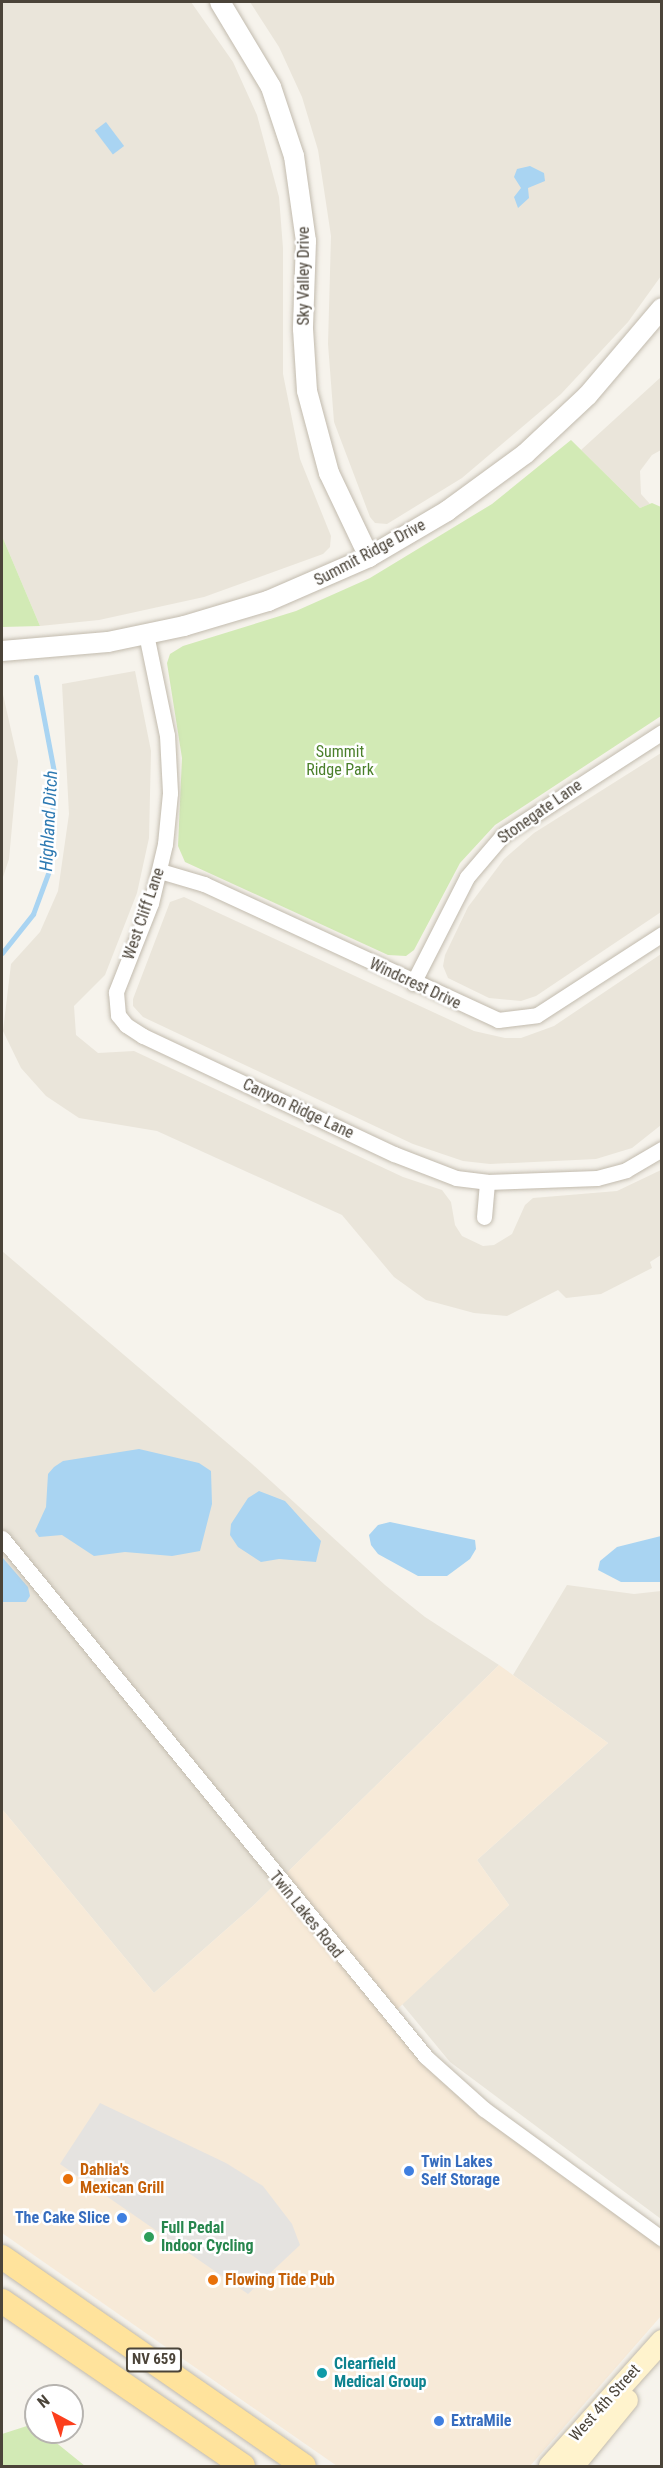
<!DOCTYPE html>
<html>
<head>
<meta charset="utf-8">
<style>
	body { margin:0 }
	#map { position:relative; width:663px; height:2468px; overflow:hidden; background:#f6f3ec; font-family:"Roboto Condensed",sans-serif }
	div>[style] { position:absolute }
	.residential>* { inset:0; background:#eae5da }
	.commercial>* { inset:0; background:#f7ead8 }
	.green>* { inset:0; background:#d2eab5 }
	.parking>* { inset:0; background:#e5e3e0 }
	.water>* { inset:0; background:#a9d4f2; transform-origin:0 0 }
	.stream>* { height:5px; margin:-2.5px; padding:0 2.5px; transform-origin:2.5px; border-radius:2.5px; background:#a9d4f2 }
	.roads { filter:drop-shadow(0 0 2px #c2bbae) drop-shadow(0 0 2px #c2bbae) }
	.minor>* { height:15px; margin:-7.5px; padding:0 7.5px; transform-origin:7.5px; border-radius:7.5px; background:#fff }
	.tertiary>* { height:20px; margin:-10px; padding:0 10px; transform-origin:10px; border-radius:10px; background:#fff }
	.secondary>* { height:22px; margin:-11px; padding:0 11px; transform-origin:11px; border-radius:11px; background:#fff3cd }
	.primary>* { height:24px; margin:-12px; padding:0 12px; transform-origin:12px; border-radius:12px; background:#ffe39c }
	.dots>* { width:16px; height:16px; translate:-50% -50%; box-sizing:border-box; border:3px solid #fff; border-radius:50% }
	span { translate:-50% -50%; white-space:nowrap; text-align:center; line-height:1.15; -webkit-text-stroke:5px #fff; paint-order:stroke }
	.shield-label span { padding:2px 4px; background:#fff; border:2px solid; border-radius:4px; -webkit-text-stroke-width:0 }
	.shield-label { font-size:15px; color:#4b4439; font-weight:700 }
	.street-label { font-size:16px; color:#4b4439 }
	.park-label { font-size:16px; color:#4a7f2a }
	.shop-label { font-size:16px; color:#366cbe; font-weight:700 }
	.left { translate:0 -50%; text-align:left }
	.right { translate:-100% -50%; text-align:right }
	.food-label { font-size:16px; color:#c56008; font-weight:700 }
	.leisure-label { font-size:16px; color:#27864d; font-weight:700 }
	.culture-label { font-size:16px; color:#0d838f; font-weight:700 }
	.water-label { font-size:18px; color:#2e7ab2; font-style:italic }
	.frame { position:absolute; inset:0; border:3px solid #4b4439; pointer-events:none }
	.north { position:absolute; left:24px; top:2384px; width:60px; height:60px; box-sizing:border-box; background:#fff; border:2px solid #b7b4b0; border-radius:50%; rotate:320deg; font-size:16px; font-weight:700; line-height:24px; text-align:center; color:#4b4439 }
	.north::after { content:''; display:block; margin:auto; width:21px; height:27px; background:#fc3f1d; clip-path:polygon(50% 0,100% 100%,50% 72%,0 100%) }
</style>
</head>
<body>
<div id="map">
	<div class="residential">
		<i style="clip-path:polygon(2px 2px,191px 2px,233px 62px,257px 115px,279px 197px,283px 248px,283px 374px,300px 459px,331px 536px,330px 547px,323px 554px,204px 597px,99px 620px,40px 626px,2px 536px)"></i>
		<i style="clip-path:polygon(250px 2px,661px 2px,661px 276px,628px 322px,561px 394px,462px 478px,387px 524px,375px 523px,370px 517px,334px 422px,328px 344px,331px 236px,318px 150px,302px 97px,279px 47px)"></i>
		<i style="clip-path:polygon(661px 377px,661px 450px,652px 455px,640px 471px,641px 494px,650px 504px,640px 508px,581px 450px)"></i>
		<i style="clip-path:polygon(135px 671px,151px 751px,149px 838px,137px 893px,105px 975px,74px 1006px,76px 1035px,98px 1053px,134px 1051px,403px 1177px,442px 1190px,451px 1202px,455px 1225px,462px 1236px,483px 1246px,494px 1245px,512px 1234px,525px 1205px,533px 1198px,617px 1191px,661px 1170px,661px 1255px,650px 1262px,652px 1268px,601px 1294px,566px 1298px,558px 1290px,507px 1316px,474px 1313px,426px 1300px,394px 1277px,342px 1215px,157px 1131px,79px 1118px,46px 1096px,21px 1068px,3px 1031px,11px 964px,40px 932px,58px 891px,69px 814px,62px 684px)"></i>
		<i style="clip-path:polygon(2px 690px,18px 761px,9px 859px,2px 880px)"></i>
		<i style="clip-path:polygon(661px 753px,661px 912px,536px 996px,521px 1001px,489px 998px,448px 978px,443px 966px,445px 955px,468px 907px,504px 859px,534px 833px)"></i>
		<i style="clip-path:polygon(184px 897px,474px 1031px,505px 1038px,521px 1038px,554px 1026px,661px 954px,661px 1125px,632px 1148px,596px 1159px,490px 1164px,463px 1161px,413px 1144px,143px 1017px,133px 1006px,133px 999px,170px 902px)"></i>
		<i style="clip-path:polygon(2px 1251px,252px 1464px,385px 1585px,425px 1617px,499px 1665px,254px 1905px,154px 1993px,2px 1809px)"></i>
		<i style="clip-path:polygon(567px 1585px,634px 1594px,661px 1591px,661px 2219px,450px 2062px,402px 2004px,509px 1905px,477px 1860px,608px 1743px,513px 1675px)"></i>
	</div>
	<div class="commercial">
		<i style="clip-path:polygon(499px 1665px,608px 1743px,477px 1860px,509px 1905px,390px 2016px,426px 2057px,661px 2239px,661px 2316px,530px 2466px,337px 2466px,2px 2233px,2px 1809px,154px 1993px,254px 1905px)"></i>
	</div>
	<div class="green">
		<i style="clip-path:polygon(571px 440px,640px 508px,652px 503px,661px 507px,661px 716px,495px 825px,460px 863px,414px 950px,406px 956px,388px 955px,185px 862px,178px 846px,182px 758px,167px 663px,170px 654px,183px 646px,296px 611px,370px 578px,492px 504px)"></i>
		<i style="clip-path:polygon(2px 536px,40px 626px,2px 627px)"></i>
		<i style="clip-path:polygon(30px 2425px,36px 2432px,43px 2432px,85px 2466px,2px 2466px,2px 2434px)"></i>
	</div>
	<div class="parking">
		<i style="clip-path:polygon(100px 2103px,226px 2163px,263px 2186px,292px 2224px,300px 2245px,248px 2294px,60px 2164px)"></i>
	</div>
	<div class="water">
		<i style="left:106px;top:122px;width:30px;height:14px;rotate:53deg"></i>
		<i style="clip-path:polygon(530px 166px,544px 173px,545px 181px,528px 188px,529px 198px,518px 208px,514px 197px,521px 188px,514px 177px,517px 169px)"></i>
		<i style="clip-path:polygon(139px 1449px,199px 1463px,211px 1471px,212px 1504px,200px 1551px,172px 1556px,125px 1552px,94px 1556px,62px 1535px,39px 1537px,35px 1531px,46px 1507px,48px 1474px,54px 1467px,63px 1461px)"></i>
		<i style="clip-path:polygon(259px 1491px,285px 1501px,321px 1541px,316px 1562px,279px 1559px,261px 1562px,238px 1547px,230px 1535px,231px 1524px,248px 1498px)"></i>
		<i style="clip-path:polygon(390px 1522px,475px 1540px,476px 1549px,470px 1559px,447px 1576px,418px 1576px,378px 1554px,371px 1545px,369px 1535px,378px 1525px)"></i>
		<i style="clip-path:polygon(661px 1536px,661px 1582px,621px 1582px,598px 1570px,600px 1561px,617px 1547px)"></i>
		<i style="clip-path:polygon(2px 1557px,28px 1587px,30px 1596px,26px 1602px,2px 1602px)"></i>
	</div>
	<div class="stream">
		<i style="left:2px;top:953px;width:50px;rotate:-51.5deg"></i>
		<i style="left:33px;top:914px;width:49px;rotate:-69.7deg"></i>
		<i style="left:50px;top:868px;width:96px;rotate:-87.6deg"></i>
		<i style="left:54px;top:772px;width:97px;rotate:-100.7deg"></i>
	</div>
	<div class="roads">
		<div class="minor">
			<i style="left:146px;top:634px;width:103px;rotate:78.3deg"></i>
			<i style="left:167px;top:735px;width:58px;rotate:87deg"></i>
			<i style="left:170px;top:793px;width:51px;rotate:95.6deg"></i>
			<i style="left:165px;top:844px;width:61px;rotate:103.3deg"></i>
			<i style="left:151px;top:903px;width:96px;rotate:111.5deg"></i>
			<i style="left:116px;top:992px;width:23px;rotate:85deg"></i>
			<i style="left:118px;top:1015px;width:13px;rotate:51deg"></i>
			<i style="left:126px;top:1025px;width:20px;rotate:33deg"></i>
			<i style="left:143px;top:1036px;width:277px;rotate:25.2deg"></i>
			<i style="left:394px;top:1154px;width:66px;rotate:21.2deg"></i>
			<i style="left:456px;top:1178px;width:31px;rotate:7deg"></i>
			<i style="left:487px;top:1182px;width:110px;rotate:-2.1deg"></i>
			<i style="left:597px;top:1178px;width:30px;rotate:-15deg"></i>
			<i style="left:626px;top:1170px;width:42px;rotate:-30.3deg"></i>
			<i style="left:160px;top:871px;width:46px;rotate:16.5deg"></i>
			<i style="left:204px;top:884px;width:324px;rotate:24.8deg"></i>
			<i style="left:498px;top:1020px;width:39px;rotate:-7deg"></i>
			<i style="left:537px;top:1015px;width:149px;rotate:-32.9deg"></i>
			<i style="left:413px;top:983px;width:119px;rotate:-63deg"></i>
			<i style="left:467px;top:877px;width:55px;rotate:-49.4deg"></i>
			<i style="left:503px;top:835px;width:189px;rotate:-32.9deg"></i>
			<i style="left:484px;top:1217px;width:35px;rotate:-85deg"></i>
			<i style="left:2px;top:1538px;width:670px;rotate:50.75deg"></i>
			<i style="left:426px;top:2057px;width:78px;rotate:41.9deg"></i>
			<i style="left:484px;top:2109px;width:220px;rotate:36.1deg"></i>
		</div>
		<div class="tertiary">
			<i style="left:220px;top:2px;width:99px;rotate:59deg"></i>
			<i style="left:271px;top:87px;width:73px;rotate:71.6deg"></i>
			<i style="left:294px;top:156px;width:86px;rotate:82deg"></i>
			<i style="left:306px;top:241px;width:88px;rotate:92deg"></i>
			<i style="left:303px;top:329px;width:62px;rotate:86.3deg"></i>
			<i style="left:307px;top:391px;width:85px;rotate:75deg"></i>
			<i style="left:329px;top:473px;width:93px;rotate:64.5deg"></i>
			<i style="left:2px;top:651px;width:106px;rotate:-4.9deg"></i>
			<i style="left:108px;top:642px;width:78px;rotate:-11.9deg"></i>
			<i style="left:184px;top:626px;width:88px;rotate:-16.6deg"></i>
			<i style="left:268px;top:601px;width:110px;rotate:-23.5deg"></i>
			<i style="left:369px;top:557px;width:91px;rotate:-30.5deg"></i>
			<i style="left:447px;top:511px;width:97px;rotate:-36.2deg"></i>
			<i style="left:525px;top:454px;width:86px;rotate:-43.1deg"></i>
			<i style="left:588px;top:395px;width:114px;rotate:-49.6deg"></i>
		</div>
		<div class="secondary">
			<i style="left:550px;top:2466px;width:168px;rotate:-48.1deg"></i>
			<i style="left:573px;top:2466px;width:85px;rotate:-50.7deg"></i>
		</div>
		<div class="primary">
			<i style="left:2px;top:2257px;width:367px;rotate:34.7deg"></i>
			<i style="left:2px;top:2301px;width:292px;rotate:34.4deg"></i>
		</div>
	</div>
	<div class="dots">
		<i style="left:409px;top:2171px;background:#3f7fe0"></i>
		<i style="left:68px;top:2179px;background:#e8710a"></i>
		<i style="left:122px;top:2218px;background:#3f7fe0"></i>
		<i style="left:149px;top:2237px;background:#2e9e5b"></i>
		<i style="left:213px;top:2280px;background:#e8710a"></i>
		<i style="left:322px;top:2373px;background:#0f9aa8"></i>
		<i style="left:439px;top:2421px;background:#3f7fe0"></i>
	</div>
	<div class="shield-label">
		<span style="left:154px;top:2360px">NV 659</span>
	</div>
	<div class="street-label">
		<span style="left:304px;top:276px;rotate:-90deg">Sky Valley Drive</span>
		<span style="left:370px;top:553px;rotate:-28deg">Summit Ridge Drive</span>
		<span style="left:540px;top:812px;rotate:-35deg">Stonegate Lane</span>
		<span style="left:144px;top:914px;rotate:-71deg">West Cliff Lane</span>
		<span style="left:415px;top:984px;rotate:25deg">Windcrest Drive</span>
		<span style="left:298px;top:1109px;rotate:25deg">Canyon Ridge Lane</span>
		<span style="left:306px;top:1915px;rotate:51deg">Twin Lakes Road</span>
		<span style="left:605px;top:2403px;rotate:-48deg">West 4th Street</span>
	</div>
	<div class="park-label">
		<span style="left:340px;top:761px">Summit<br>Ridge Park</span>
	</div>
	<div class="shop-label">
		<span class="left" style="left:421px;top:2171px">Twin Lakes<br>Self Storage</span>
		<span class="right" style="left:110px;top:2218px">The Cake Slice</span>
		<span class="left" style="left:451px;top:2421px">ExtraMile</span>
	</div>
	<div class="food-label">
		<span class="left" style="left:80px;top:2179px">Dahlia's<br>Mexican Grill</span>
		<span class="left" style="left:225px;top:2280px">Flowing Tide Pub</span>
	</div>
	<div class="leisure-label">
		<span class="left" style="left:161px;top:2237px">Full Pedal<br>Indoor Cycling</span>
	</div>
	<div class="culture-label">
		<span class="left" style="left:334px;top:2373px">Clearfield<br>Medical Group</span>
	</div>
	<div class="water-label">
		<span style="left:49px;top:821px;rotate:-87deg">Highland Ditch</span>
	</div>
	<div class="frame"></div>
	<div class="north">N</div>
</div>
</body>
</html>
